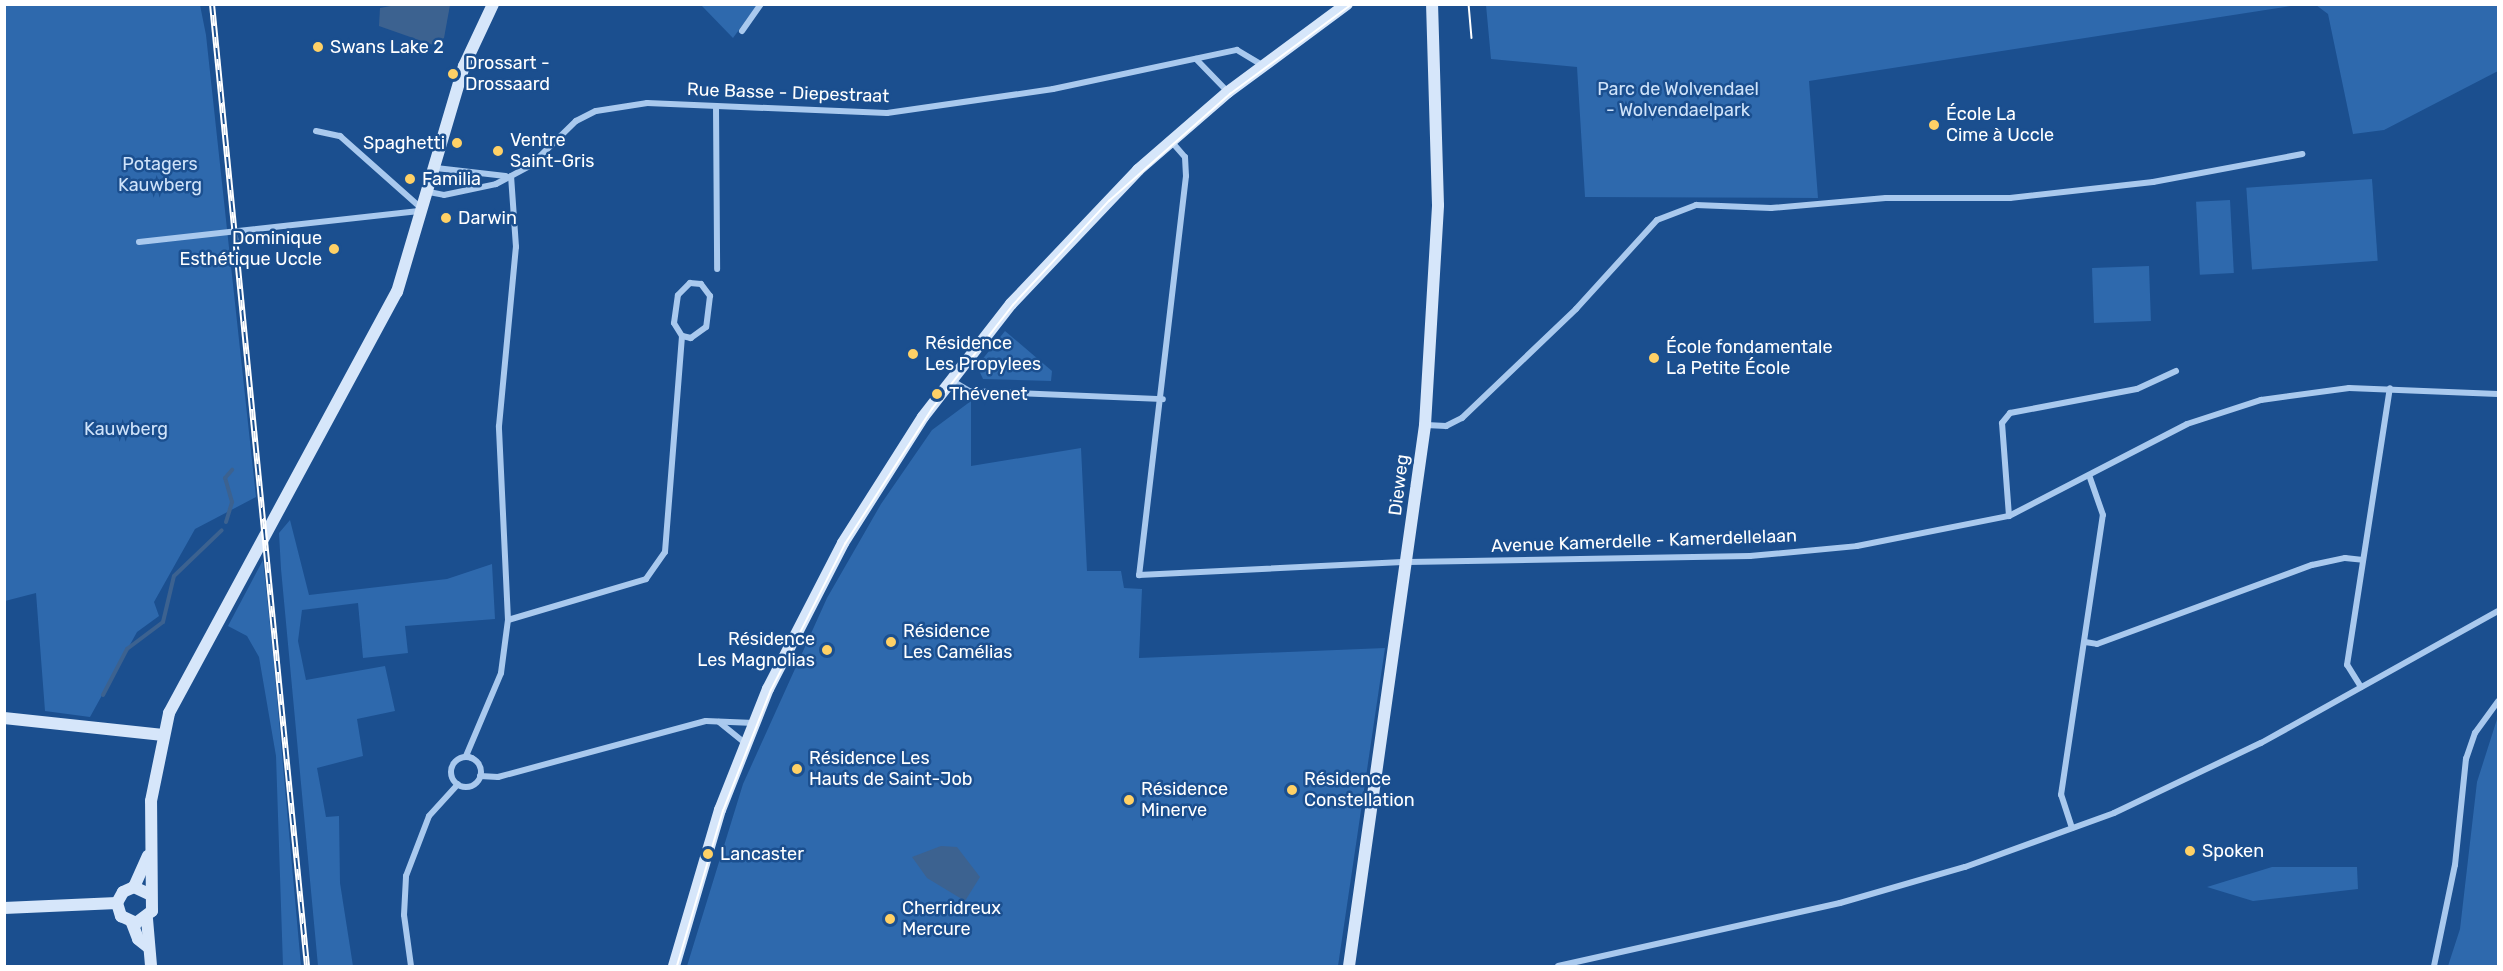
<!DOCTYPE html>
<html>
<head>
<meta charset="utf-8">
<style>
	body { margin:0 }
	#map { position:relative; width:2503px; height:971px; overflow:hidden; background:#1b4f8f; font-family:Rubik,sans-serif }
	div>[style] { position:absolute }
	.green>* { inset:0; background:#2e69ad; transform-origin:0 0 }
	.water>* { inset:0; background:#3c6290 }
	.stream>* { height:4px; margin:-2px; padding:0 2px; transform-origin:2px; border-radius:2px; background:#3c6290 }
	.street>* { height:6px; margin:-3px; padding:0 3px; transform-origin:3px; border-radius:3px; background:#a9c9ee }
	.street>.ring { margin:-3px; padding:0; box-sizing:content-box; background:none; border:6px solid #a9c9ee; border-radius:50% }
	.secondary>* { height:12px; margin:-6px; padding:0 6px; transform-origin:6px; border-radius:6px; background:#d6e6fa }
	.tram>* { height:1.5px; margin:-0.75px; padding:0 0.75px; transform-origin:0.75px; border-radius:0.75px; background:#fff }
	.rail>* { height:6px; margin-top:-3px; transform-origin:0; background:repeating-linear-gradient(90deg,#1b4f8f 0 11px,#fff 0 22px); box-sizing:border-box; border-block:2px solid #fff }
	.dots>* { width:16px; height:16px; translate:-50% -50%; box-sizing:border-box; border:3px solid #1b4f8f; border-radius:50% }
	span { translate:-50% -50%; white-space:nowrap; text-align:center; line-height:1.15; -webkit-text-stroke:5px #1b4f8f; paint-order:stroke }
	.poi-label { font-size:18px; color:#fff }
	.left { translate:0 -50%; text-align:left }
	.right { translate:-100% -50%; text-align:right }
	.park-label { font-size:18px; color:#cfe3fa }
	.street-label { font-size:18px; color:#fff }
	.frame { position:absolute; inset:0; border:6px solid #fff; pointer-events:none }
</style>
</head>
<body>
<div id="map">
	<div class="green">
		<i style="clip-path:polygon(4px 5px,200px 5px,206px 35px,256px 497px,195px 529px,154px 602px,159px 616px,137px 632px,90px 717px,45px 711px,36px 593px,5px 601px)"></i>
		<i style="clip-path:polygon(701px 5px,757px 5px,733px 38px)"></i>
		<i style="clip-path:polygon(1486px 5px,1486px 4px,2297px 5px,1809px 81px,1818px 198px,1585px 197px,1577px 67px,1491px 59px)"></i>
		<i style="clip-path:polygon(2316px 5px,2498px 5px,2498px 71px,2384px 130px,2353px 134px,2328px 14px)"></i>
		<i style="left:2372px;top:179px;width:82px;height:126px;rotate:86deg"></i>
		<i style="left:2230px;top:200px;width:73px;height:34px;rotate:87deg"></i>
		<i style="left:2149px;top:266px;width:55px;height:57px;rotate:88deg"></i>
		<i style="clip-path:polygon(1005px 331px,1052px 371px,1051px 381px,983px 379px,977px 366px)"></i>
		<i style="clip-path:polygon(971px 401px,971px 466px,1081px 448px,1087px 571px,1121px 571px,1124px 588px,1142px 589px,1139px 658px,1385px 648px,1338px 966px,687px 966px,743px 784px,827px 598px,881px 504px,932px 430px)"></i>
		<i style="clip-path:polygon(290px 520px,309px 595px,447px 579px,492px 564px,495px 619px,405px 626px,408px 653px,363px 658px,358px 603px,302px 610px,298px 641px,306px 680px,385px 666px,395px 711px,357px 719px,363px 756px,317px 768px,326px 817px,339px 816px,340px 883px,353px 966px,318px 966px,281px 569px,279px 533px)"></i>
		<i style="clip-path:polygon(263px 560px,273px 654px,301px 966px,283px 966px,276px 756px,259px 657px,247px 636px,228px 626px)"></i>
		<i style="clip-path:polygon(2498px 716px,2498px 966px,2448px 966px,2460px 929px,2477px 782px)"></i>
		<i style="clip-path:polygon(2272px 867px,2357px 867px,2358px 889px,2253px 901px,2207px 887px)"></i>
	</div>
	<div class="water">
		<i style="clip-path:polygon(401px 4px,450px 5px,444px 38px,433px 45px,379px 26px,380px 8px)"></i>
		<i style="clip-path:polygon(941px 846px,957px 847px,980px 877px,965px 901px,927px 878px,912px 857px)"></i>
	</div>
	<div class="stream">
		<i style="left:226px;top:522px;width:21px;rotate:-73deg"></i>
		<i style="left:232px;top:502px;width:25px;rotate:-106deg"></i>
		<i style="left:225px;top:478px;width:11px;rotate:-49deg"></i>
		<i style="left:103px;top:695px;width:52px;rotate:-62.4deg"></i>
		<i style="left:127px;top:649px;width:45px;rotate:-36.9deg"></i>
		<i style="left:163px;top:622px;width:47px;rotate:-76.6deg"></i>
		<i style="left:174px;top:576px;width:66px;rotate:-43.8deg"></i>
	</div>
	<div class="street">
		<i style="left:742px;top:31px;width:33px;rotate:-55deg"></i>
		<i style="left:1196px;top:59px;width:46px;rotate:45.9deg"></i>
		<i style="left:716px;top:106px;width:163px;rotate:89.6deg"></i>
		<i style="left:316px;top:131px;width:25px;rotate:12deg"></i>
		<i style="left:340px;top:136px;width:108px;rotate:41.6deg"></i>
		<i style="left:1171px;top:141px;width:21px;rotate:49deg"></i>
		<i style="left:1185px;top:157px;width:19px;rotate:87deg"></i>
		<i style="left:1186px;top:176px;width:402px;rotate:96.7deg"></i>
		<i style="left:1139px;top:575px;width:269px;rotate:-2.8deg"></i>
		<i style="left:1408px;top:562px;width:342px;rotate:-1deg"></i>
		<i style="left:1750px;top:556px;width:107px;rotate:-5.3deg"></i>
		<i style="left:1857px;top:546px;width:155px;rotate:-11.2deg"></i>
		<i style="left:2009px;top:516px;width:200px;rotate:-27.3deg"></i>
		<i style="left:2187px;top:424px;width:78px;rotate:-18deg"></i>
		<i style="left:2261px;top:400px;width:89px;rotate:-7.8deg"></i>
		<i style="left:2349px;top:388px;width:149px;rotate:2.3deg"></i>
		<i style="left:436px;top:168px;width:70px;rotate:6.5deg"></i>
		<i style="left:429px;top:192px;width:15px;rotate:11deg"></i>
		<i style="left:444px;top:195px;width:53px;rotate:-11.9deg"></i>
		<i style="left:496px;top:184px;width:40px;rotate:-28deg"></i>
		<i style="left:531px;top:165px;width:63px;rotate:-44.4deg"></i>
		<i style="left:576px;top:121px;width:22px;rotate:-27deg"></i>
		<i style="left:596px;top:111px;width:52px;rotate:-8.9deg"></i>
		<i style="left:647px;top:103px;width:240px;rotate:2.4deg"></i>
		<i style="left:887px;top:113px;width:168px;rotate:-8.2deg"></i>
		<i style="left:1053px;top:89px;width:188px;rotate:-12deg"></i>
		<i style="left:1237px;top:50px;width:29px;rotate:31deg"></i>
		<i style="left:139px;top:242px;width:284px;rotate:-6.3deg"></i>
		<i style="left:690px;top:283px;width:11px;rotate:5deg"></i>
		<i style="left:701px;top:284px;width:15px;rotate:53deg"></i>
		<i style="left:710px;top:296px;width:31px;rotate:97deg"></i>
		<i style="left:706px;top:327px;width:19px;rotate:144deg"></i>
		<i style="left:691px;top:338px;width:9px;rotate:-167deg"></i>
		<i style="left:682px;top:336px;width:15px;rotate:-122deg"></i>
		<i style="left:674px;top:323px;width:28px;rotate:-82deg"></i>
		<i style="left:678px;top:295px;width:17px;rotate:-45deg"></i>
		<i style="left:951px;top:380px;width:21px;rotate:31deg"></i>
		<i style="left:969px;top:391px;width:194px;rotate:2.4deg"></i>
		<i style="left:1426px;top:425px;width:20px;rotate:3deg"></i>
		<i style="left:1446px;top:426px;width:18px;rotate:-27deg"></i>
		<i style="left:1462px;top:418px;width:158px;rotate:-43.7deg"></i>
		<i style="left:1576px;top:309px;width:120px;rotate:-47.7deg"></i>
		<i style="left:1657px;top:220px;width:42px;rotate:-21deg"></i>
		<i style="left:1696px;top:205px;width:75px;rotate:2.3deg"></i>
		<i style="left:1771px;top:208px;width:115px;rotate:-5deg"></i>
		<i style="left:1886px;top:198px;width:124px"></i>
		<i style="left:2010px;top:198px;width:144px;rotate:-6.4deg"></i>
		<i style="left:2153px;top:182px;width:152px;rotate:-10.6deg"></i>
		<i style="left:2009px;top:516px;width:93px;rotate:-94.3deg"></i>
		<i style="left:2002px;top:423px;width:13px;rotate:-51deg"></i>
		<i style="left:2010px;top:413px;width:129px;rotate:-10.7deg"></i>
		<i style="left:2137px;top:389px;width:43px;rotate:-24.8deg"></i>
		<i style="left:508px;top:620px;width:144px;rotate:-16.5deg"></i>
		<i style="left:646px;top:579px;width:33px;rotate:-55deg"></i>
		<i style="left:665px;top:552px;width:217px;rotate:-85.5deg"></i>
		<i style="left:2085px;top:642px;width:12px;rotate:9deg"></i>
		<i style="left:2097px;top:644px;width:229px;rotate:-20.2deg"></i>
		<i style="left:2312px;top:565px;width:34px;rotate:-12deg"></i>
		<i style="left:2345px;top:558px;width:18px;rotate:6deg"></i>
		<i style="left:2361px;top:687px;width:26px;rotate:-122deg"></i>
		<i style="left:2347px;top:665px;width:280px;rotate:-81.2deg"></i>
		<i style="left:719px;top:722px;width:35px;rotate:39deg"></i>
		<i class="ring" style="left:451px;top:757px;width:24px;height:24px"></i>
		<i style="left:472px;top:758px;width:6px;rotate:-162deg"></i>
		<i style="left:466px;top:756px;width:90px;rotate:-67.1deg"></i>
		<i style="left:501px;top:673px;width:53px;rotate:-82.5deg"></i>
		<i style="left:508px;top:620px;width:194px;rotate:-92.7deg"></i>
		<i style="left:499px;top:426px;width:180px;rotate:-84.6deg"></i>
		<i style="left:516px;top:247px;width:71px;rotate:-94deg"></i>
		<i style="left:480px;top:776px;width:18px;rotate:3deg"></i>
		<i style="left:498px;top:777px;width:215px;rotate:-15.1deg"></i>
		<i style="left:706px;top:721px;width:48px;rotate:2.4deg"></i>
		<i style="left:2072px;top:828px;width:35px;rotate:-108deg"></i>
		<i style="left:2061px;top:795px;width:283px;rotate:-81.5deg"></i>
		<i style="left:2103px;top:515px;width:42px;rotate:-109.3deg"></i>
		<i style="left:411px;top:966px;width:51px;rotate:-97.8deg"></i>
		<i style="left:404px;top:915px;width:39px;rotate:-87deg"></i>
		<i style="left:406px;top:876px;width:64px;rotate:-69deg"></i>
		<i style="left:429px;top:816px;width:43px;rotate:-47.8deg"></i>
		<i style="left:1558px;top:966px;width:289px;rotate:-12.6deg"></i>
		<i style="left:1840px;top:903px;width:130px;rotate:-16.1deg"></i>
		<i style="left:1965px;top:867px;width:158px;rotate:-19.9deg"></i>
		<i style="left:2114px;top:813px;width:163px;rotate:-25.5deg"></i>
		<i style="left:2261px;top:743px;width:271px;rotate:-29.1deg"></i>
		<i style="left:2434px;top:966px;width:103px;rotate:-78.3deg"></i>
		<i style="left:2455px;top:865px;width:107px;rotate:-84.1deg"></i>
		<i style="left:2466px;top:759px;width:28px;rotate:-71deg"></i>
		<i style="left:2475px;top:733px;width:39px;rotate:-54deg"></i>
	</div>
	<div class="secondary">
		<i style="left:4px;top:718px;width:160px;rotate:6.1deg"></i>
		<i style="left:134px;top:887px;width:34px;rotate:-66deg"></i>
		<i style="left:149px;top:894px;width:17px;rotate:-155deg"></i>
		<i style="left:134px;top:887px;width:12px;rotate:156deg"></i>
		<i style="left:123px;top:892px;width:13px;rotate:119deg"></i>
		<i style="left:117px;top:903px;width:14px;rotate:73deg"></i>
		<i style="left:121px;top:916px;width:17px;rotate:25deg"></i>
		<i style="left:136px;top:923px;width:20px;rotate:-37deg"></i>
		<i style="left:152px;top:911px;width:110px;rotate:-90.5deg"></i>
		<i style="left:151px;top:801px;width:90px;rotate:-78.4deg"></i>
		<i style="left:169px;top:713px;width:479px;rotate:-61.6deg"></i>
		<i style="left:397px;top:292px;width:236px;rotate:-73.5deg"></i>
		<i style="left:464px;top:66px;width:68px;rotate:-64.9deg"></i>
		<i style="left:4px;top:908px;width:113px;rotate:-2.5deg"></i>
		<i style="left:147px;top:919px;width:47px;rotate:85.1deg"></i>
		<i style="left:132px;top:923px;width:17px;rotate:69deg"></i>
		<i style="left:138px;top:939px;width:13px;rotate:39deg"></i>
		<i style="left:674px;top:966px;width:163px;rotate:-73.6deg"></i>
		<i style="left:720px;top:810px;width:130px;rotate:-68.4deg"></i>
		<i style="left:768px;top:689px;width:164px;rotate:-62.8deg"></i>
		<i style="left:843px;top:543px;width:149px;rotate:-57.6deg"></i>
		<i style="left:923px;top:417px;width:143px;rotate:-52.1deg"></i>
		<i style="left:1011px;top:304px;width:185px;rotate:-46.5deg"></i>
		<i style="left:1138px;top:170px;width:119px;rotate:-40.9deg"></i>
		<i style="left:1228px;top:92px;width:148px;rotate:-36.5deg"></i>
		<i style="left:1349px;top:966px;width:546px;rotate:-82deg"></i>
		<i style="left:1425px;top:425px;width:220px;rotate:-86.6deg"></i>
		<i style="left:1438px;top:205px;width:201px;rotate:-91.7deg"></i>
	</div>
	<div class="tram">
		<i style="left:1469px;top:4px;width:34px;rotate:85deg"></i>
		<i style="left:677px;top:966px;width:162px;rotate:-73.5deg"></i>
		<i style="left:723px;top:811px;width:130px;rotate:-68.4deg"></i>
		<i style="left:771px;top:690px;width:164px;rotate:-63.1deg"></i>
		<i style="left:845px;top:544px;width:161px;rotate:-57.2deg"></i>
		<i style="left:932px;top:409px;width:132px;rotate:-52.1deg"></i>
		<i style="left:1013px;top:305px;width:142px;rotate:-47.3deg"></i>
		<i style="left:1109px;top:201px;width:162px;rotate:-41.5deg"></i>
		<i style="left:1230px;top:94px;width:152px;rotate:-36.4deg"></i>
	</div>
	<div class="rail">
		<i style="left:212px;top:4px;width:967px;rotate:84.36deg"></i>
	</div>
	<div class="dots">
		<i style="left:318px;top:47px;background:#ffd166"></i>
		<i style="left:453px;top:74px;background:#ffd166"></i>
		<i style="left:1934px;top:125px;background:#ffd166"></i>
		<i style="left:457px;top:143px;background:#ffd166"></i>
		<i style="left:498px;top:151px;background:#ffd166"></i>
		<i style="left:410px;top:179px;background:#ffd166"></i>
		<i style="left:446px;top:218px;background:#ffd166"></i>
		<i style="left:334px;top:249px;background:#ffd166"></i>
		<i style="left:913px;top:354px;background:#ffd166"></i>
		<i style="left:1654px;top:358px;background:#ffd166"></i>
		<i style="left:937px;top:394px;background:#ffd166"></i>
		<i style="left:891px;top:642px;background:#ffd166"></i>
		<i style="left:827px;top:650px;background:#ffd166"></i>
		<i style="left:797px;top:769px;background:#ffd166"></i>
		<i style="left:1292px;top:790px;background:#ffd166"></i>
		<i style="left:1129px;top:800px;background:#ffd166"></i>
		<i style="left:2190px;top:851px;background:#ffd166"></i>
		<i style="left:708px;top:854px;background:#ffd166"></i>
		<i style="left:890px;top:919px;background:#ffd166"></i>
	</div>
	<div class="poi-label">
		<span class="left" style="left:330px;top:47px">Swans Lake 2</span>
		<span class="left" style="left:465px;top:74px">Drossart -<br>Drossaard</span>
		<span class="left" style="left:1946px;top:125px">École La<br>Cime à Uccle</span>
		<span class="left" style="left:510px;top:151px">Ventre<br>Saint-Gris</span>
		<span class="right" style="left:445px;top:143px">Spaghetti</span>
		<span class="left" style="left:422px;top:179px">Familia</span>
		<span class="left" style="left:458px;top:218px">Darwin</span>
		<span class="right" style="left:322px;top:249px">Dominique<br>Esthétique Uccle</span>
		<span class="left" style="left:925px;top:354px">Résidence<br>Les Propylees</span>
		<span class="left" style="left:1666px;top:358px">École fondamentale<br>La Petite École</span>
		<span class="left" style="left:949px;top:394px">Thévenet</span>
		<span class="left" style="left:903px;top:642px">Résidence<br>Les Camélias</span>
		<span class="right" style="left:815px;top:650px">Résidence<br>Les Magnolias</span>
		<span class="left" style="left:809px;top:769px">Résidence Les<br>Hauts de Saint-Job</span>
		<span class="left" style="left:1304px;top:790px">Résidence<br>Constellation</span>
		<span class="left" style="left:1141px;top:800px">Résidence<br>Minerve</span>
		<span class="left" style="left:2202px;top:851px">Spoken</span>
		<span class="left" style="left:720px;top:854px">Lancaster</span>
		<span class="left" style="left:902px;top:919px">Cherridreux<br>Mercure</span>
	</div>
	<div class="park-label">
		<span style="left:1678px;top:100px">Parc de Wolvendael<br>- Wolvendaelpark</span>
		<span style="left:160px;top:175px">Potagers<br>Kauwberg</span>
		<span style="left:126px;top:429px">Kauwberg</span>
	</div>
	<div class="street-label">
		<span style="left:788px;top:93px;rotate:2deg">Rue Basse - Diepestraat</span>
		<span style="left:1399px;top:485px;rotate:-83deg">Dieweg</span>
		<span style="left:1644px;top:541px;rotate:-2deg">Avenue Kamerdelle - Kamerdellelaan</span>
	</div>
	<div class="frame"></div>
</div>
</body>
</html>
